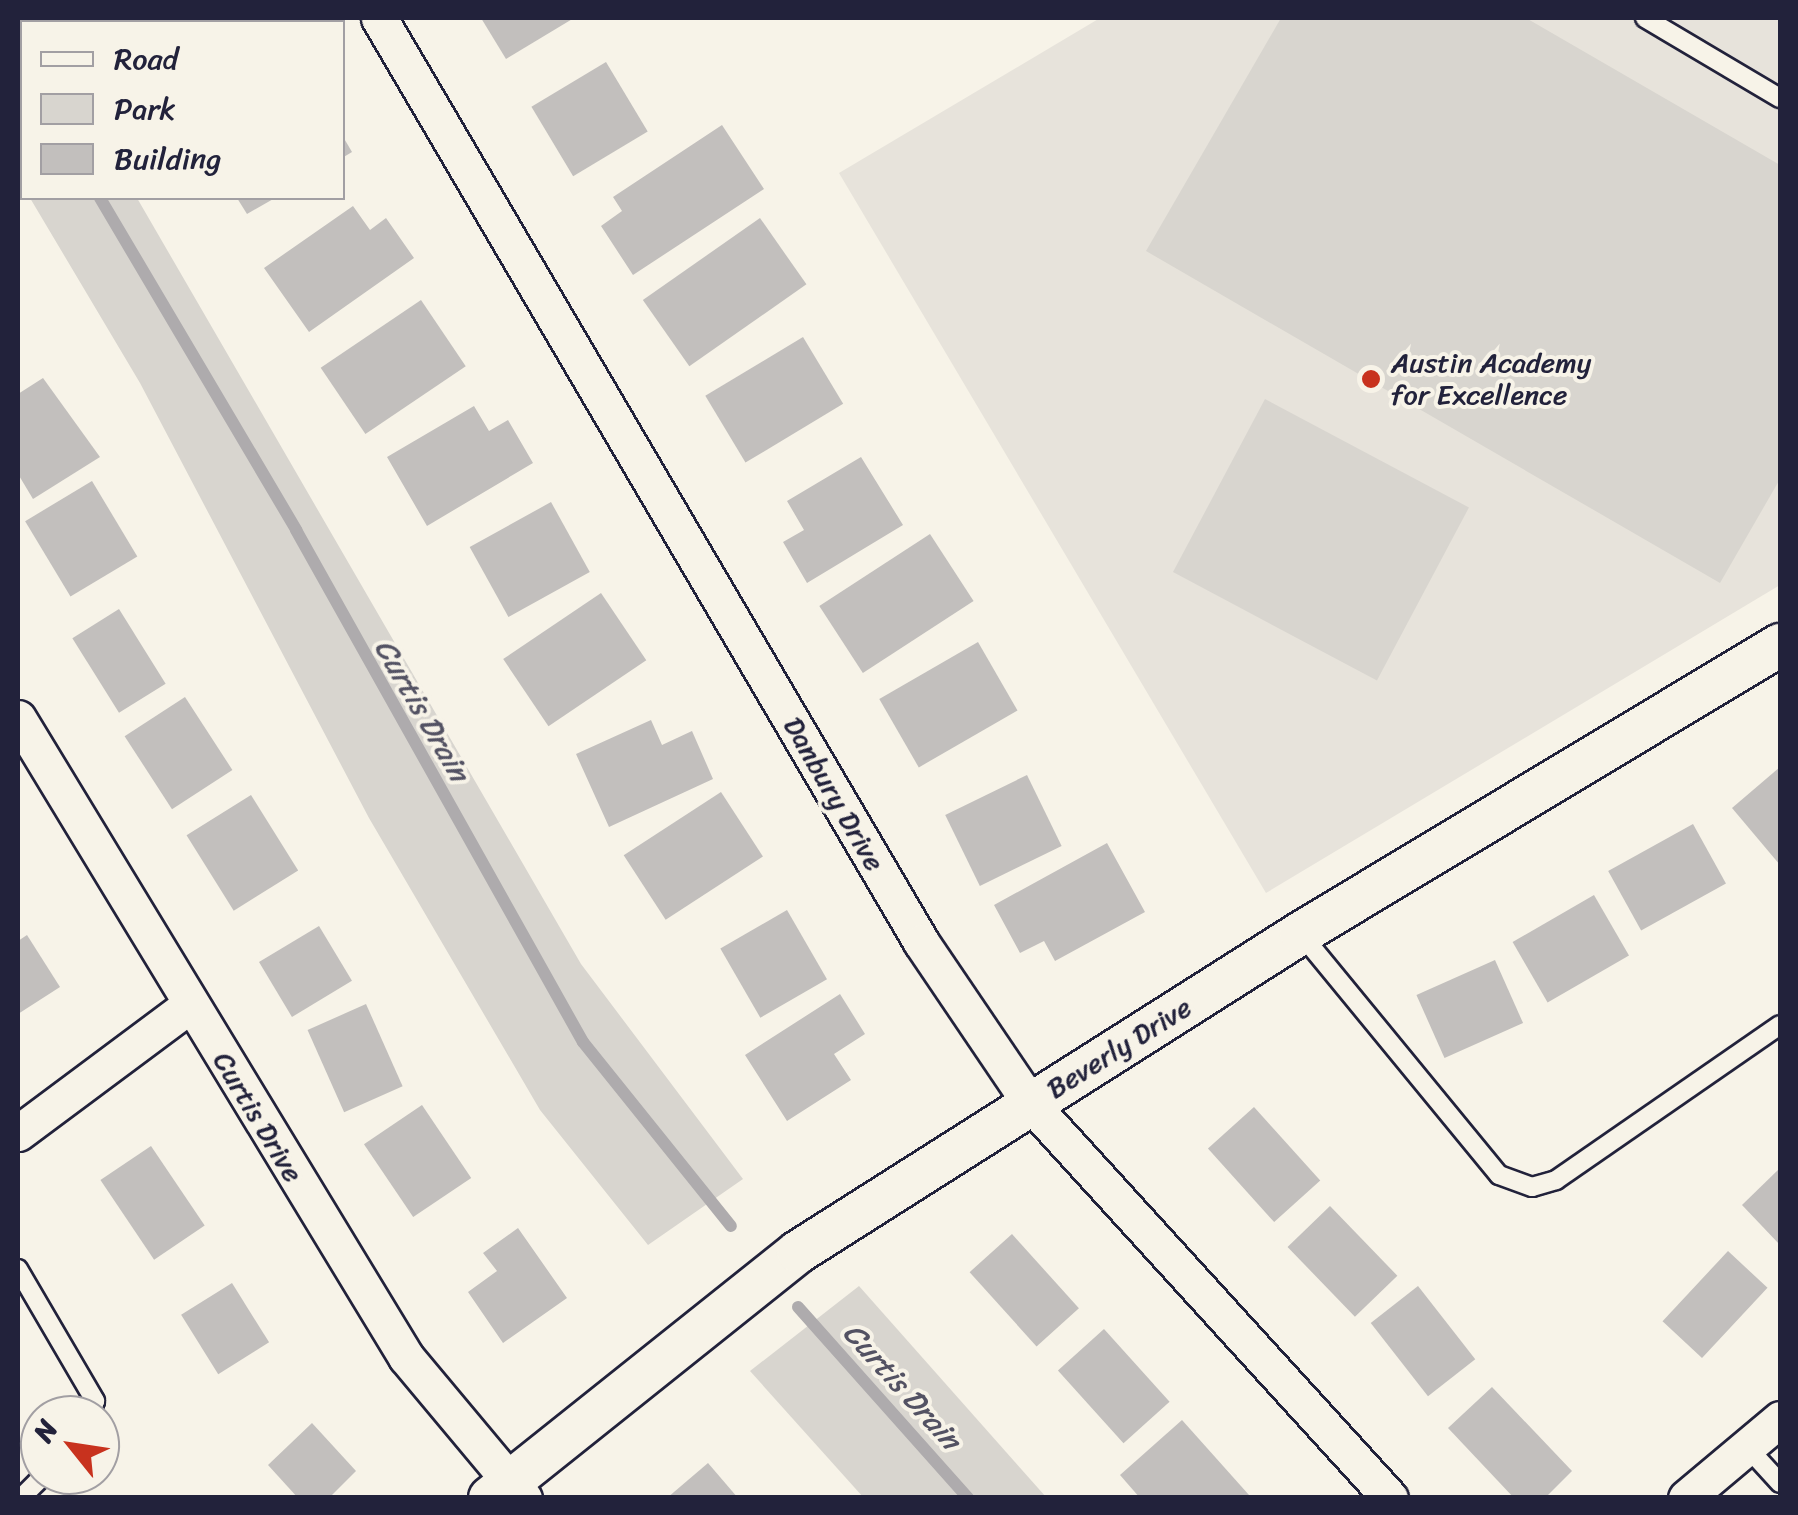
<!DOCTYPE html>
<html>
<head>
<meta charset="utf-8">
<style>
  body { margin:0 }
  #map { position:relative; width:1798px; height:1515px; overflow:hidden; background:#f7f3e8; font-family:Sriracha,sans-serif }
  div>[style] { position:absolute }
  .built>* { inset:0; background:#e7e3db }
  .green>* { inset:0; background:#d8d5cf; transform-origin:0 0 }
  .stream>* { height:12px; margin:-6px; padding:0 6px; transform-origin:6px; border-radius:6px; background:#aeabad }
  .building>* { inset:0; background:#c2bfbd; transform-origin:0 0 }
  .roads { filter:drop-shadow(2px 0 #22223b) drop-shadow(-2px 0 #22223b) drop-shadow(0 2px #22223b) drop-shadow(0 -2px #22223b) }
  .service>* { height:18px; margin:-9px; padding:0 9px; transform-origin:9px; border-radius:9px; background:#f7f3e8 }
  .minor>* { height:35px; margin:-17.5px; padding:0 17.5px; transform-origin:17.5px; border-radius:17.5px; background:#f7f3e8 }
  .tertiary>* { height:42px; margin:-21px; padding:0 21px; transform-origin:21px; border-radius:21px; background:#f7f3e8 }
  .dots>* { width:28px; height:28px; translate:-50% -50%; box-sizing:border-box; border:5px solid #f7f3e8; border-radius:50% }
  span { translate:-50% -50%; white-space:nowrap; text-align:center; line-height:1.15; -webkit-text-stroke:8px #f7f3e8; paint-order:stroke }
  .poi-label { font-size:28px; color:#22223b }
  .left { translate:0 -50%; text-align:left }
  .street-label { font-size:28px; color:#22223b }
  .water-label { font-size:30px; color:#535263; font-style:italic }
  .frame { position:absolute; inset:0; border:20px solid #22223b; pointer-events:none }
  .legend { position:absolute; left:20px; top:20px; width:325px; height:180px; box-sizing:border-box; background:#f7f3e8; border:2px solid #a29fa3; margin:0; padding:12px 18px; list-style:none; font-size:30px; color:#22223b }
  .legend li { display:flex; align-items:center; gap:20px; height:50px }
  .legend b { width:50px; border:2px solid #a29fa3 }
  .north { position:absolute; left:20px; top:1395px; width:100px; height:100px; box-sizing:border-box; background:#f7f3e8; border:2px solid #a29fa3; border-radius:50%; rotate:300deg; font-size:28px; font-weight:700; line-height:40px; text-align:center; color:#22223b }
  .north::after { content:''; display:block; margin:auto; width:35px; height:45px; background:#c8321e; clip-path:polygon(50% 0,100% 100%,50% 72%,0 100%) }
</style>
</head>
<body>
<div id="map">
  <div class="built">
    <div style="clip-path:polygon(1100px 18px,1780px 18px,1780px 585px,1266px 893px,839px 173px)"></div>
  </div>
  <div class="green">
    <div style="clip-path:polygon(18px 18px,33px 18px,36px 22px,22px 22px,22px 184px,18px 176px)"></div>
    <div style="clip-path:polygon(1281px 18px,1526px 18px,1780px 165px,1780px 479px,1720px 583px,1146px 251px)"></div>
    <div style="clip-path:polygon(30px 198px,137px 198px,581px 964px,743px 1179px,648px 1245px,540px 1110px,369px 818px,140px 383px)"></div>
    <div style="left:1265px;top:399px;width:231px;height:196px;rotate:28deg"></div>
    <div style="clip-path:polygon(859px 1286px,1046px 1497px,863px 1497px,750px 1371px)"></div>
  </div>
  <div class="stream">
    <div style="left:18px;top:61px;width:9px;rotate:63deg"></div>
    <div style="left:100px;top:198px;width:386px;rotate:59.4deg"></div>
    <div style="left:296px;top:530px;width:587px;rotate:60.73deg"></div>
    <div style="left:583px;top:1042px;width:236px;rotate:51.2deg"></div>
    <div style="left:798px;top:1307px;width:256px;rotate:48.3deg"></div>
  </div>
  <div class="building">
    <div style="clip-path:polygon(216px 18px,269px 18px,272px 22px,208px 22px)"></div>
    <div style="clip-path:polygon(481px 18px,574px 18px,506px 59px)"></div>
    <div style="left:606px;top:62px;width:81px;height:87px;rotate:59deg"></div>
    <div style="clip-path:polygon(722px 125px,764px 189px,633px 275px,601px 226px,622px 211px,613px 197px)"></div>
    <div style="clip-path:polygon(342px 135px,352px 152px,342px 158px)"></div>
    <div style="clip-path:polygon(237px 198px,275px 198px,247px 214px)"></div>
    <div style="clip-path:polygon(353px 206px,370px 230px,386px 218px,414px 258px,309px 332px,264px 268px)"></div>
    <div style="left:760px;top:218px;width:81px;height:143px;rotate:55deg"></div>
    <div style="left:421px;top:300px;width:80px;height:121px;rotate:56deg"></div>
    <div style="left:803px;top:337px;width:78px;height:114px;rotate:59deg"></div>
    <div style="clip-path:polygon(43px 378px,100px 457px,33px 499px,18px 474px,18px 394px)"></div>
    <div style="clip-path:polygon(474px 406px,489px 431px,508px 420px,533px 463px,427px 526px,387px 457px)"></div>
    <div style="clip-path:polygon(861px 457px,903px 525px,807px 583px,783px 542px,804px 530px,787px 501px)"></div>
    <div style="left:92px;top:481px;width:88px;height:78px;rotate:59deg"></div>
    <div style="left:551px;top:502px;width:80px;height:93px;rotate:61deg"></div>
    <div style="left:930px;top:534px;width:80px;height:132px;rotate:57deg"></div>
    <div style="left:601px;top:593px;width:81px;height:118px;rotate:56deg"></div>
    <div style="left:119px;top:609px;width:88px;height:55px;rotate:58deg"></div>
    <div style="left:978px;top:642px;width:79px;height:114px;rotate:60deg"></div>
    <div style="left:185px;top:697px;width:87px;height:72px;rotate:57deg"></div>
    <div style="clip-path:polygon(651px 720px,662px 745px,692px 731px,713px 779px,609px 827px,576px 754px)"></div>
    <div style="clip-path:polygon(1780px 767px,1780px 865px,1732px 808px)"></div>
    <div style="left:1027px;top:775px;width:79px;height:91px;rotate:64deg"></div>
    <div style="left:721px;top:792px;width:77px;height:116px;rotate:57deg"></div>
    <div style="left:251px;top:795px;width:89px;height:76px;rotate:58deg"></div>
    <div style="left:1693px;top:824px;width:68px;height:97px;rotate:61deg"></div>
    <div style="clip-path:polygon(1107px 843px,1145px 912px,1055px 961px,1044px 941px,1020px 953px,994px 905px)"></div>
    <div style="left:1594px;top:895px;width:70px;height:94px;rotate:60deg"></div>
    <div style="left:787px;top:910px;width:80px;height:77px;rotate:60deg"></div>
    <div style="left:319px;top:926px;width:64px;height:70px;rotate:59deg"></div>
    <div style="clip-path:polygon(27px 935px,60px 987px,18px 1014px,18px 941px)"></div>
    <div style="left:1495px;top:960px;width:69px;height:86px;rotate:66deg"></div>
    <div style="clip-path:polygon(840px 994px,865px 1034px,834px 1054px,851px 1080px,787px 1121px,745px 1055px)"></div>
    <div style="left:366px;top:1004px;width:90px;height:64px;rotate:66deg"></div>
    <div style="left:422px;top:1105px;width:88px;height:70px;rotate:56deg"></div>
    <div style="left:1254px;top:1107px;width:99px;height:62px;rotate:48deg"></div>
    <div style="left:151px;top:1146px;width:96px;height:61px;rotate:56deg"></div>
    <div style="clip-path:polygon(1780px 1168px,1780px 1245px,1742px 1205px)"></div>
    <div style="left:1330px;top:1206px;width:97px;height:59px;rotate:46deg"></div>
    <div style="clip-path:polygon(518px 1228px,567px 1298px,503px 1343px,468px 1292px,497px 1271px,483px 1253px)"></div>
    <div style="left:1012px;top:1234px;width:100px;height:57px;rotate:48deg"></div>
    <div style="left:1728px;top:1251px;width:54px;height:96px;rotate:43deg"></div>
    <div style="left:232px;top:1283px;width:70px;height:60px;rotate:58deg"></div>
    <div style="left:1418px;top:1286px;width:93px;height:60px;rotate:52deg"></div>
    <div style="left:1104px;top:1329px;width:98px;height:62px;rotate:48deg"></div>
    <div style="clip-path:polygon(1492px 1387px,1572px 1471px,1545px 1498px,1514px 1498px,1448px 1428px)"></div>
    <div style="clip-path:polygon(1182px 1420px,1249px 1495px,1247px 1498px,1140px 1498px,1120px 1475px)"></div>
    <div style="clip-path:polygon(312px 1423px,356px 1471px,329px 1498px,298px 1498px,268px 1465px)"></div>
    <div style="clip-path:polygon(708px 1463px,738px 1498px,667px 1498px)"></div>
  </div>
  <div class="roads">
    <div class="service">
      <div style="left:1645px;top:18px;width:157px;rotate:30.7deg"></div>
      <div style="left:1301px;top:934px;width:312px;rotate:50.6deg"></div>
      <div style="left:1499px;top:1175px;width:35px;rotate:20deg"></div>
      <div style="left:1532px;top:1187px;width:25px;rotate:-16deg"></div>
      <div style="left:1556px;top:1180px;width:272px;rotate:-34.7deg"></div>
      <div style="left:18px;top:1269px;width:153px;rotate:59.7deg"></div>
      <div style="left:95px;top:1401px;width:15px;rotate:110deg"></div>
      <div style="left:1747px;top:1447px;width:49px;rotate:47.5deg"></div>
      <div style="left:21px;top:1498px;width:33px;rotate:-45deg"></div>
    </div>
    <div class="minor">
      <div style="left:379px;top:18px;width:1071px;rotate:59.6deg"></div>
      <div style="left:921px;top:942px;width:194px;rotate:55.9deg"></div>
      <div style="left:1030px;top:1103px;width:534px;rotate:47.65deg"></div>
      <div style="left:18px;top:718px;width:748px;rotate:58.73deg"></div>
      <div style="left:406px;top:1357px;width:184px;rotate:50.1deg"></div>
      <div style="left:18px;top:1133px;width:214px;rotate:-36.7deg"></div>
      <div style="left:1686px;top:1498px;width:123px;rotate:-40deg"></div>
    </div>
    <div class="tertiary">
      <div style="left:490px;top:1498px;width:394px;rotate:-38.6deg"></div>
      <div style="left:798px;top:1252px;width:596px;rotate:-32.38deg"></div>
      <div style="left:1301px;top:933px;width:559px;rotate:-31.02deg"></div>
    </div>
  </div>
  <div class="dots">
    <div style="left:1371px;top:379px;background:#c8321e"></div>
  </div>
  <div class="poi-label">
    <span class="left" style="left:1391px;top:379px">Austin Academy<br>for Excellence</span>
  </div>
  <div class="street-label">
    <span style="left:834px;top:794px;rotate:60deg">Danbury Drive</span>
    <span style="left:1119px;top:1048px;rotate:-32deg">Beverly Drive</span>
    <span style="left:258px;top:1117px;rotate:59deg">Curtis Drive</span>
  </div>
  <div class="water-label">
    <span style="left:422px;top:710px;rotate:60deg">Curtis Drain</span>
    <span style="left:902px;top:1386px;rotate:48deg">Curtis Drain</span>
  </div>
  <div class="frame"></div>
  <ul class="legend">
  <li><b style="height:12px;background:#f7f3e8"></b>Road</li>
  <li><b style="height:28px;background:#d8d5cf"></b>Park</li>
  <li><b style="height:28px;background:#c2bfbd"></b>Building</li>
  </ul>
  <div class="north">N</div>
</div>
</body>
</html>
